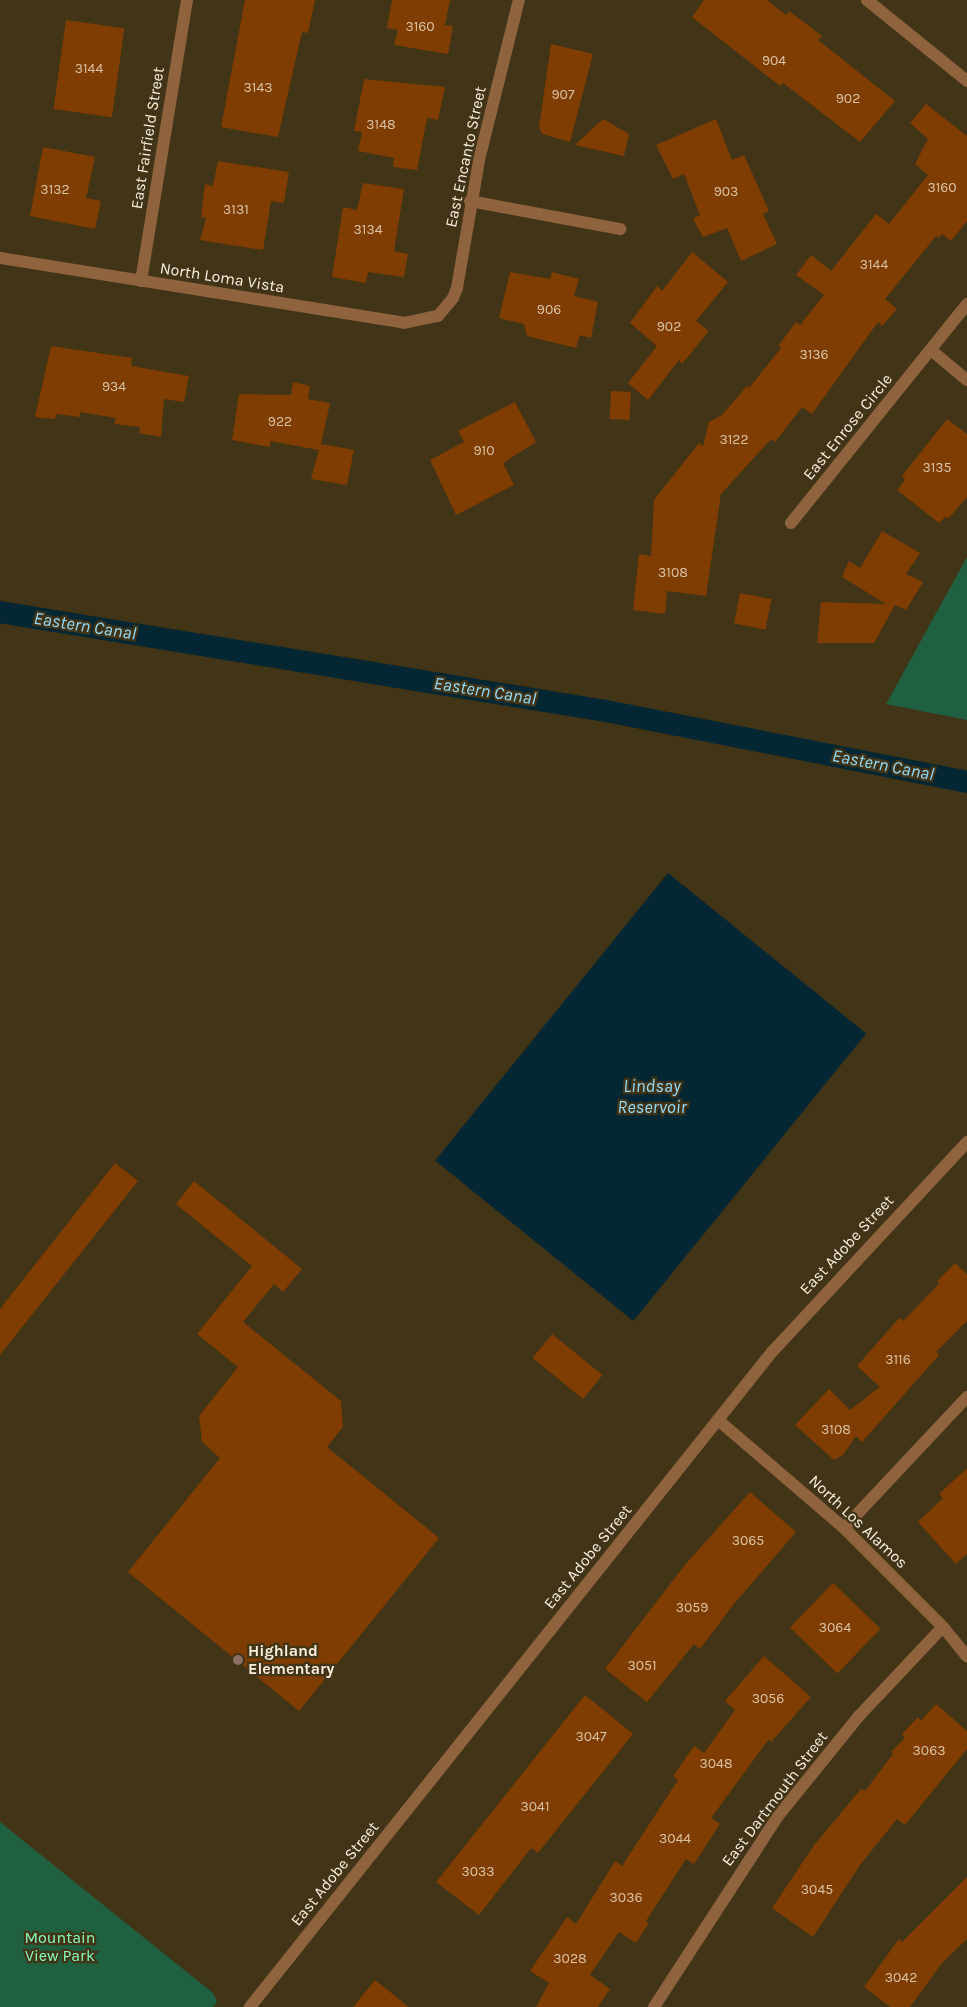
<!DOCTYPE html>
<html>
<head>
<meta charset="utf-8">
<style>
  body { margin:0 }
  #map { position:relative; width:967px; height:2007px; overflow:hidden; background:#423417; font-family:Karla,sans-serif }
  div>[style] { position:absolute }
  .green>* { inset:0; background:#1f6040 }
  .water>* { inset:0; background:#042733; transform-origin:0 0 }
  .canal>* { height:22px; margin:-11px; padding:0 11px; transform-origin:11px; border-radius:11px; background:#042733 }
  .building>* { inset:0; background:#7f3d01; transform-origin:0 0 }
  .minor>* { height:12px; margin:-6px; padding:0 6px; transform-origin:6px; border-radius:6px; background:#8e633e }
  .dots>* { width:14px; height:14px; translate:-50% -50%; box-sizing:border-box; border:2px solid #423417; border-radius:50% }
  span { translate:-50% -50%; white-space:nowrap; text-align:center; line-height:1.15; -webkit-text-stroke:4.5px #423417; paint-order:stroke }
  .number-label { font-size:14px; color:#dac2a7 }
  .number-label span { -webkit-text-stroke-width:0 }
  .street-label { font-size:16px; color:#f8efde }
  .poi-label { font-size:16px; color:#f8efde; font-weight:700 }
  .left { translate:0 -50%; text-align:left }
  .park-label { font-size:16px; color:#85fcbd }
  .water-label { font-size:18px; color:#91dcfa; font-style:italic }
</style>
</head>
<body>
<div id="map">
  <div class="green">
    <div style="clip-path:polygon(967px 558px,967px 720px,886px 704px,966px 559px)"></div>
    <div style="clip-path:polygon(0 1822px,213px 1993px,217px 2002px,213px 2007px,0 2007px)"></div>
  </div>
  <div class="water">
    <div style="left:668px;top:873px;width:255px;height:370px;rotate:39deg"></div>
  </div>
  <div class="canal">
    <div style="left:0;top:612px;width:614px;rotate:9.28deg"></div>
    <div style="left:606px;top:711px;width:368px;rotate:11.1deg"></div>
  </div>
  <div class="building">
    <div style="clip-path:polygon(245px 0,315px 0,308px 33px,302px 32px,278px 137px,221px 127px)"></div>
    <div style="clip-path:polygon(392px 0,450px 0,445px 25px,453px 26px,448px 54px,394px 45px,398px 30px,387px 28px)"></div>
    <div style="clip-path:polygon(704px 0,767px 0,786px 15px,789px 11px,822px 36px,818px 40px,895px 101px,860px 142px,783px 83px,780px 86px,692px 17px)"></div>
    <div style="left:66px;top:20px;width:59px;height:90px;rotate:8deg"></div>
    <div style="clip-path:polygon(551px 44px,593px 54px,570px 142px,542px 134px,539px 127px)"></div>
    <div style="clip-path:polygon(364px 79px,445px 87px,438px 120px,427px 118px,417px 170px,393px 167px,394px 158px,358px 151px,362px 132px,354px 131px)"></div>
    <div style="clip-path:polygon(926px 104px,967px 136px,967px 221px,951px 241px,942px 234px,939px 238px,936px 236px,885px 299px,897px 309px,882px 326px,878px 322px,812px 414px,802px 407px,775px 442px,771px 439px,721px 494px,706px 596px,667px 591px,665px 614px,633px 610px,639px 554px,651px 556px,654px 500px,699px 443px,703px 446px,709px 422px,722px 415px,747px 386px,749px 388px,781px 348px,779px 345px,796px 322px,800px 325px,824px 295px,796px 275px,811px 255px,831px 271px,876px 214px,889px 224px,928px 175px,915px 164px,928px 139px,910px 123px)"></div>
    <div style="clip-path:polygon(603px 119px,629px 134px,624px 156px,575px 145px)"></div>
    <div style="clip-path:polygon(716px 119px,732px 160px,744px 155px,769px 211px,763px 214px,777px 244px,741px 261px,727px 228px,703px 237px,693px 219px,700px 215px,684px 174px,673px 179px,656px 145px)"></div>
    <div style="clip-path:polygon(43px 147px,95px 157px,86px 198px,101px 201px,95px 229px,30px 216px)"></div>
    <div style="clip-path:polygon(218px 161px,289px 172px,284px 203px,271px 201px,263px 250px,200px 240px,206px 218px,201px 217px,205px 184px,213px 186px)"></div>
    <div style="clip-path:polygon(363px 183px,404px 189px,394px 251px,408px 254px,404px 277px,368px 272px,366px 283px,332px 277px,343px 207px,357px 210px)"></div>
    <div style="clip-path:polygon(692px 252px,728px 282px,696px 321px,709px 331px,682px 364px,679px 360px,648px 400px,628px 383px,657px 346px,630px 323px,657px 286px,662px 291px)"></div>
    <div style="clip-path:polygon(510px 272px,550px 279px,552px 272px,579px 279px,574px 296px,598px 302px,591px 338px,580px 335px,576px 348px,527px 336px,524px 324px,499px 318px)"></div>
    <div style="clip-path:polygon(51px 346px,132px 358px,131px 366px,189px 376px,184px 402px,164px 399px,161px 437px,139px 433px,140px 427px,114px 424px,116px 418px,80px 412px,80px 417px,56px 414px,55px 419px,35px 417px)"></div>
    <div style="clip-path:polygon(293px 382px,310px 386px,308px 399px,330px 403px,321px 444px,354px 450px,347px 485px,311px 479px,319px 450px,270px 441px,270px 447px,232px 440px,239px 394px,291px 395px)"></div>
    <div style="left:611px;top:391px;width:20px;height:28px;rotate:3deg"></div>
    <div style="clip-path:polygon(515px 402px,536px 442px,503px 463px,514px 485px,456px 515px,430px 460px,464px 442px,458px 431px)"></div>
    <div style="clip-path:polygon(947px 419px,967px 434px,967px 497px,949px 518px,945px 517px,939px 523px,897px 490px,905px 480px,902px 476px)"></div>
    <div style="clip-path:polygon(882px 531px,920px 553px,906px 574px,923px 582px,906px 610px,895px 605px,874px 643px,817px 643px,821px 602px,886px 604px,842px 577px,849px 561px,860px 568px)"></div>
    <div style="left:740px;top:593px;width:32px;height:31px;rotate:11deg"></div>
    <div style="clip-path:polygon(115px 1163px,138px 1181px,0 1355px,0 1309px)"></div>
    <div style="clip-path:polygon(194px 1181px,302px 1269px,283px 1292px,274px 1284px,243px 1322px,341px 1401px,343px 1427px,327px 1447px,439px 1538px,299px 1711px,128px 1572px,220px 1458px,202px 1442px,199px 1416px,238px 1367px,197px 1334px,252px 1266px,176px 1204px)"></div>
    <div style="clip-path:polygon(955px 1263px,967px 1274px,967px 1321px,936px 1352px,939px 1355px,862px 1442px,856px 1436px,843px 1455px,834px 1460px,795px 1425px,829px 1389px,850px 1410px,880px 1387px,857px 1366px,899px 1318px,903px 1321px,939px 1284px,937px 1281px)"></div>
    <div style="left:552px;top:1334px;width:65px;height:31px;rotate:39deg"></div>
    <div style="clip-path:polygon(967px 1468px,967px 1554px,956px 1564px,918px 1522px,943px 1498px,939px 1494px)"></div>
    <div style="clip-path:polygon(750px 1492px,796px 1532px,733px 1605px,700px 1649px,694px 1644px,647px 1702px,605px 1669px,684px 1566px)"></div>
    <div style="left:833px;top:1583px;width:66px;height:62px;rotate:44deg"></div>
    <div style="clip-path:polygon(764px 1656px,811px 1697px,771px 1742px,769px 1739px,711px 1818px,720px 1824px,694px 1864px,686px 1859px,646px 1921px,649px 1923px,636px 1943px,619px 1932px,590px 1975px,610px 1989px,598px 2007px,536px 2007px,549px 1983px,530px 1971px,567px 1917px,576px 1924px,615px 1861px,622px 1866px,678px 1780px,673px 1776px,694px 1746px,704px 1753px,735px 1710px,725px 1701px)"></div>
    <div style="clip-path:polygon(585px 1695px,633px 1734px,538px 1853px,531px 1848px,479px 1915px,436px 1882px)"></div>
    <div style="clip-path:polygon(936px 1704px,967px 1731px,967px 1749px,905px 1825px,897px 1819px,860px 1865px,813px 1937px,772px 1908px,815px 1844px,861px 1789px,865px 1791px,893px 1754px,891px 1752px,905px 1738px,902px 1734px,918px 1717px,921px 1721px)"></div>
    <div style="clip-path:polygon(967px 1877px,967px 1939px,942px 1963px,910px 2007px,890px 2007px,864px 1987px,899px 1939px,902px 1942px)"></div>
    <div style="clip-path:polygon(375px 1980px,409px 2007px,353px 2007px)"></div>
  </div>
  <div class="minor">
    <div style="left:867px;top:0;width:129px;rotate:39deg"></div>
    <div style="left:470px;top:201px;width:153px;rotate:10.6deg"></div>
    <div style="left:0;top:258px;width:409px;rotate:9.1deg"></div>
    <div style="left:404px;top:323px;width:35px;rotate:-12deg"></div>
    <div style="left:438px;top:316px;width:23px;rotate:-50deg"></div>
    <div style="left:453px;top:298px;width:11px;rotate:-68deg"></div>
    <div style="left:457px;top:288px;width:130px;rotate:-80.2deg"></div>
    <div style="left:479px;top:160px;width:165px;rotate:-76deg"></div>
    <div style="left:141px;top:281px;width:285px;rotate:-80.7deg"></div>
    <div style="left:931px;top:350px;width:47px;rotate:39.8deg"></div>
    <div style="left:791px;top:523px;width:281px;rotate:-51.2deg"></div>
    <div style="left:718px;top:1420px;width:166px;rotate:40.6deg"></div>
    <div style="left:844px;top:1528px;width:140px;rotate:45deg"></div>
    <div style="left:943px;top:1627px;width:38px;rotate:51deg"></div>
    <div style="left:844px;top:1528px;width:180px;rotate:-46.8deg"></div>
    <div style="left:250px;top:2007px;width:838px;rotate:-51.45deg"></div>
    <div style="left:772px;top:1352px;width:287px;rotate:-47.1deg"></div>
    <div style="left:654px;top:2007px;width:228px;rotate:-57deg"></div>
    <div style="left:778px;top:1816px;width:129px;rotate:-51deg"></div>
    <div style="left:859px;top:1716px;width:122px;rotate:-46.7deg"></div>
  </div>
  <div class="dots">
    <div style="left:238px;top:1660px;background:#8d6e63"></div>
  </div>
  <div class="number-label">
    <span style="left:420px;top:27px">3160</span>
    <span style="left:774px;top:61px">904</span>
    <span style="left:89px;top:69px">3144</span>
    <span style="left:258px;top:88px">3143</span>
    <span style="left:563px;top:95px">907</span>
    <span style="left:848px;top:99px">902</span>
    <span style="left:381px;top:125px">3148</span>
    <span style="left:942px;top:188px">3160</span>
    <span style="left:55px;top:190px">3132</span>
    <span style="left:726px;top:192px">903</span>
    <span style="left:236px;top:210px">3131</span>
    <span style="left:368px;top:230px">3134</span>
    <span style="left:874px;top:265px">3144</span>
    <span style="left:549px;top:310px">906</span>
    <span style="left:669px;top:327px">902</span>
    <span style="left:814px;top:355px">3136</span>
    <span style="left:114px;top:387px">934</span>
    <span style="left:280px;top:422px">922</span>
    <span style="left:734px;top:440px">3122</span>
    <span style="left:484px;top:451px">910</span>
    <span style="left:937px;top:468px">3135</span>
    <span style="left:673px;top:573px">3108</span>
    <span style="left:898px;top:1360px">3116</span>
    <span style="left:836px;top:1430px">3108</span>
    <span style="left:748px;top:1541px">3065</span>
    <span style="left:692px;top:1608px">3059</span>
    <span style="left:835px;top:1628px">3064</span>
    <span style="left:642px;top:1666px">3051</span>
    <span style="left:768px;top:1699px">3056</span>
    <span style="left:591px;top:1737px">3047</span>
    <span style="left:929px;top:1751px">3063</span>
    <span style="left:716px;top:1764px">3048</span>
    <span style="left:535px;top:1807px">3041</span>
    <span style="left:675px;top:1839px">3044</span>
    <span style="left:478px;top:1872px">3033</span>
    <span style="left:817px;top:1890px">3045</span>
    <span style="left:626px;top:1898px">3036</span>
    <span style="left:570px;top:1959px">3028</span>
    <span style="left:901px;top:1978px">3042</span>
  </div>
  <div class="street-label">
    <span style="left:148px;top:138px;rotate:-81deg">East Fairfield Street</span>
    <span style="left:466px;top:157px;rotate:-78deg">East Encanto Street</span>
    <span style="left:222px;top:278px;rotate:9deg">North Loma Vista</span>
    <span style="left:848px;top:427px;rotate:-51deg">East Enrose Circle</span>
    <span style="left:847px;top:1245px;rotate:-47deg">East Adobe Street</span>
    <span style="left:858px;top:1522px;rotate:43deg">North Los Alamos</span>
    <span style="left:588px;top:1557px;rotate:-51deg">East Adobe Street</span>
    <span style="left:775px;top:1799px;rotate:-53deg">East Dartmouth Street</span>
    <span style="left:335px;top:1874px;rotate:-51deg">East Adobe Street</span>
  </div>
  <div class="poi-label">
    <span class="left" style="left:248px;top:1660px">Highland<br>Elementary</span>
  </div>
  <div class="park-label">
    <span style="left:60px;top:1947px">Mountain<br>View Park</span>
  </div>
  <div class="water-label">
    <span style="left:85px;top:626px;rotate:9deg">Eastern Canal</span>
    <span style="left:485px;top:691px;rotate:9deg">Eastern Canal</span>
    <span style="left:883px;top:765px;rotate:11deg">Eastern Canal</span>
    <span style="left:652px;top:1097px">Lindsay<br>Reservoir</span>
  </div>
</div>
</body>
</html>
